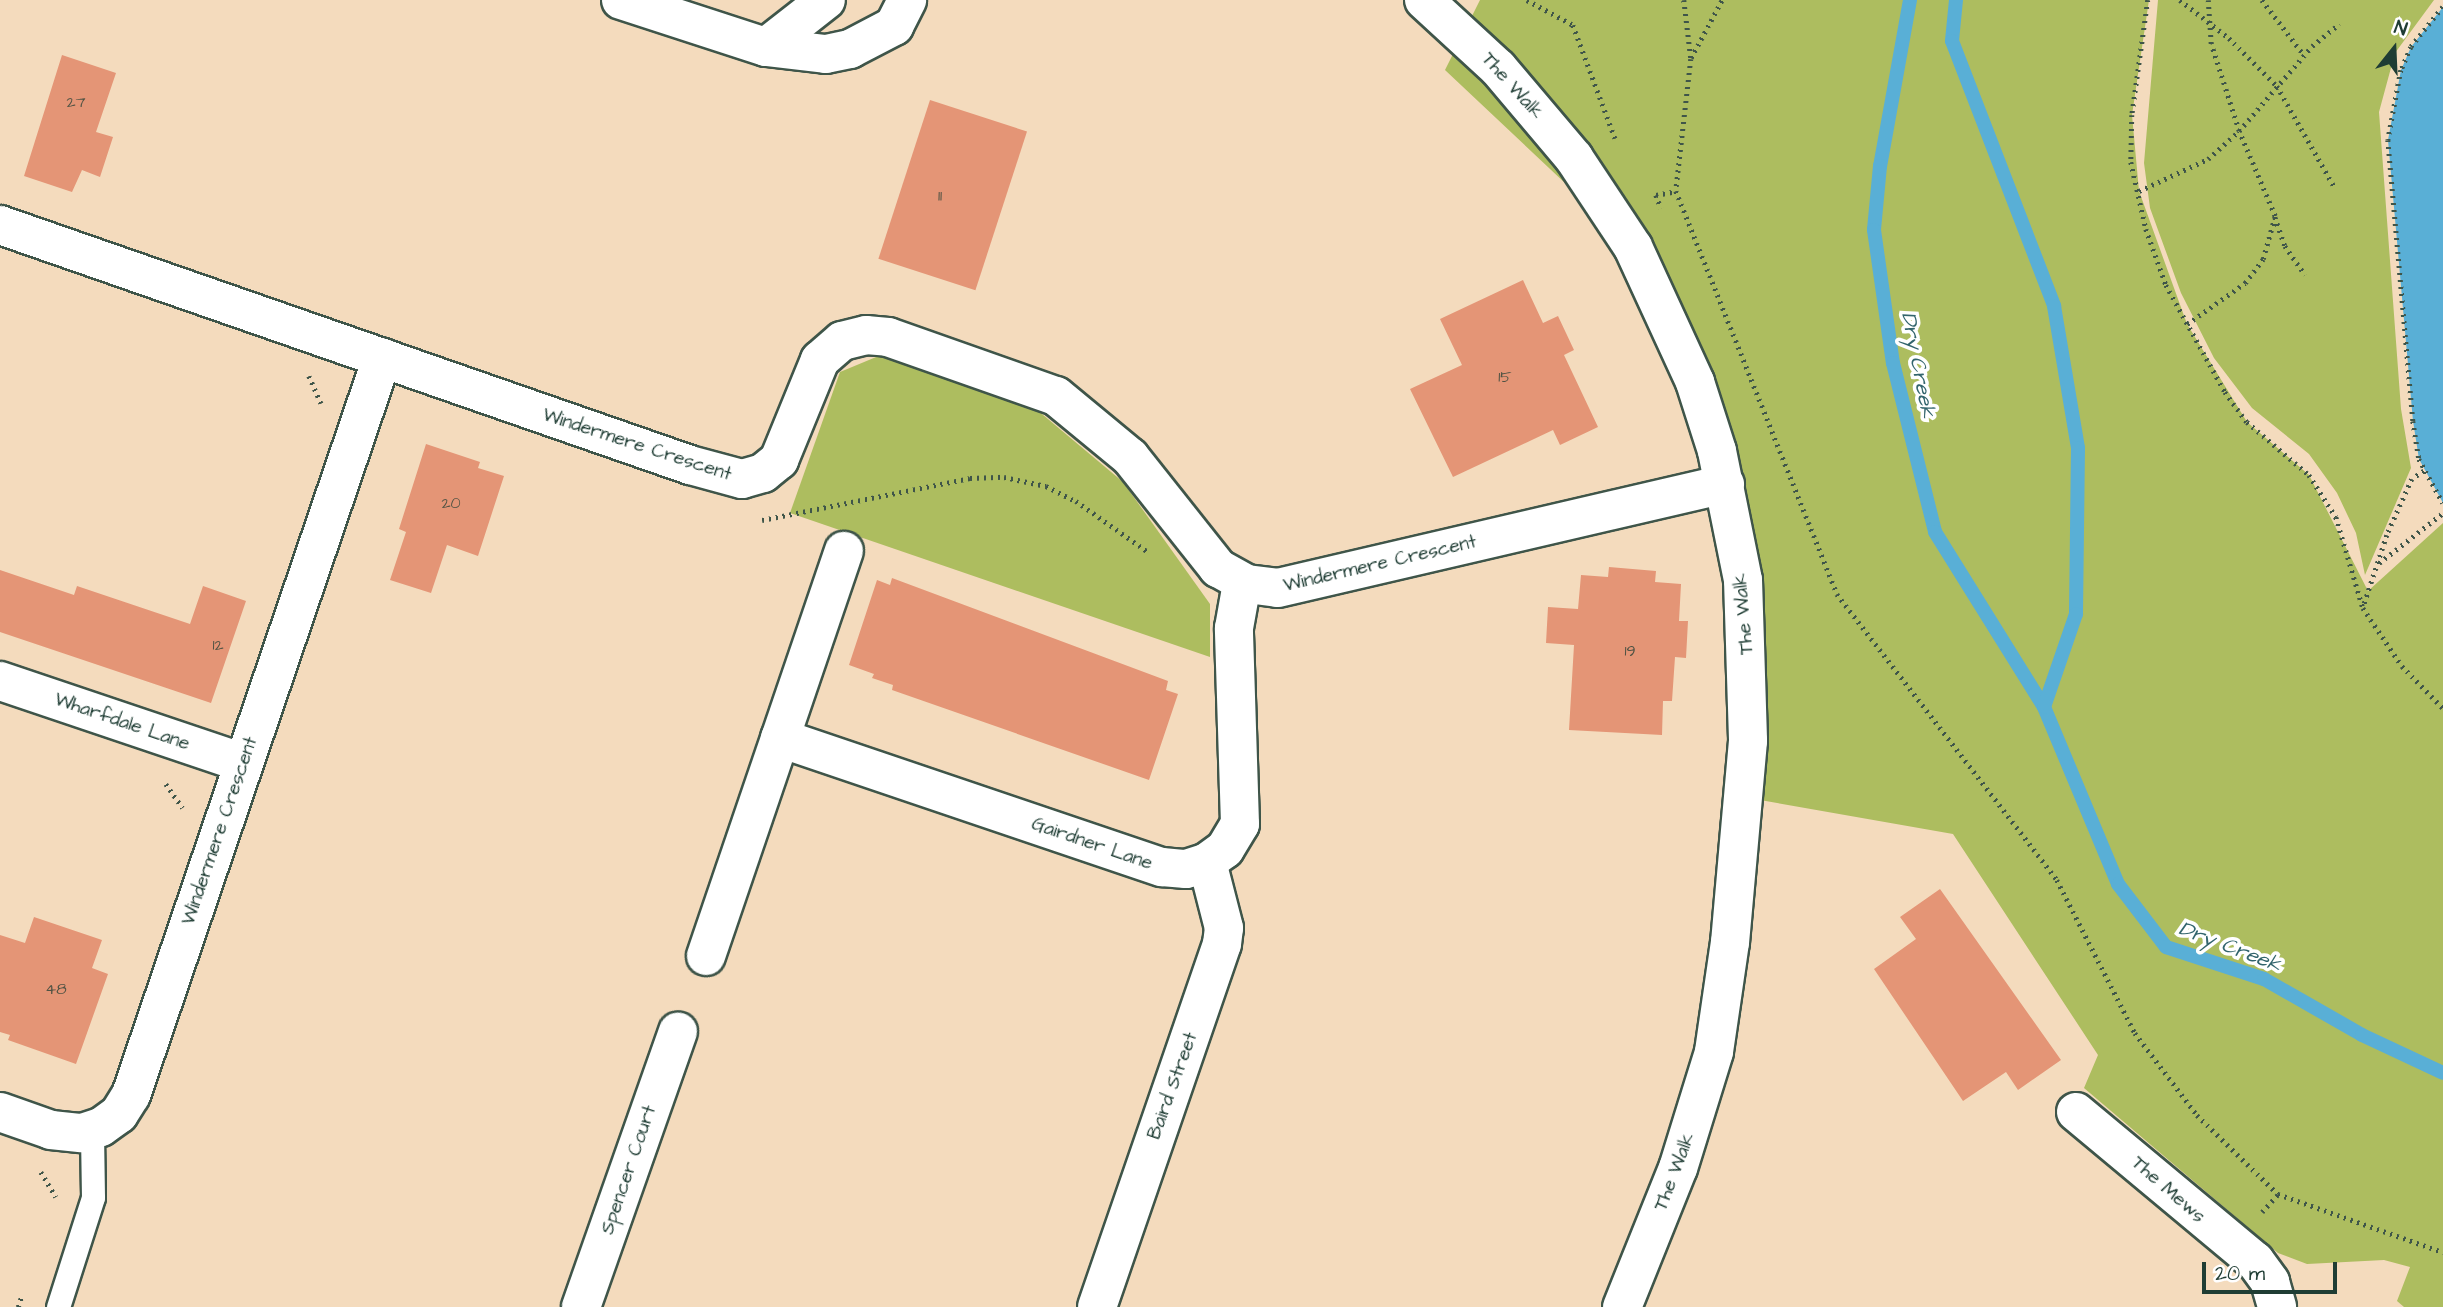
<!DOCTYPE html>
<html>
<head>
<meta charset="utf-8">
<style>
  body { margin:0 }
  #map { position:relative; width:2443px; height:1307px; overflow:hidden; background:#f4dbbd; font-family:"Architects Daughter",sans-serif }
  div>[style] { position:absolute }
  .green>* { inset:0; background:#adbd5f }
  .water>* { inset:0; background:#59afd6 }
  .stream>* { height:14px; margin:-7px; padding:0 7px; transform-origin:7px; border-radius:7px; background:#59afd6 }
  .building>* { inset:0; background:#e49576; transform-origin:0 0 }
  .path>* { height:4.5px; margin-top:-2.25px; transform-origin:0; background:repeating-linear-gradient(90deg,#3f5549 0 2px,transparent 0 7px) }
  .roads { filter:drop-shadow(2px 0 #3f5549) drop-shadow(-2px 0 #3f5549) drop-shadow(0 2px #3f5549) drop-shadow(0 -2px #3f5549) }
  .lane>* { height:23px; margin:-11.5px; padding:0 11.5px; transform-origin:11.5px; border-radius:11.5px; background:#fff }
  .street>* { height:38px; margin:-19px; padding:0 19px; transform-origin:19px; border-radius:19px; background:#fff }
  span { translate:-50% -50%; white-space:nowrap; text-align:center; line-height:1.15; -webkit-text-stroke:7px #fff; paint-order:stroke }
  .number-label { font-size:16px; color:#505344 }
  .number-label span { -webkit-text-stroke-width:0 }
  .street-label { font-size:19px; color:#1f3d34 }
  .water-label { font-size:21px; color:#33656d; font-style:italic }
  .north { position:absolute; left:2359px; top:14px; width:70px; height:70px; -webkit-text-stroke:5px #fff; paint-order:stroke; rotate:18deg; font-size:19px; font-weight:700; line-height:28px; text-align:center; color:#1f3d34 }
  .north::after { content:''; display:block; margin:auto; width:24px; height:32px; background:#1f3d34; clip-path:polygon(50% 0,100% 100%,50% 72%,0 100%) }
  .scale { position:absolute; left:2202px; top:1262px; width:135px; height:32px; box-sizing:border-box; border:4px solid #1f3d34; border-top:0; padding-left:9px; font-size:21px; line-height:24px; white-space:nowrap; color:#1f3d34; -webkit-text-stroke:5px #fff; paint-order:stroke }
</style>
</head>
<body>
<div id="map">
  <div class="green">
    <div style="clip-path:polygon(1480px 0,2149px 0,2132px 115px,2139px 191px,2187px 324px,2247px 422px,2309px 475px,2368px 591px,2443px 523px,2443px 1307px,2404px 1307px,2397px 1301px,2410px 1267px,2384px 1260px,2307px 1264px,2278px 1253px,2084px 1088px,2098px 1055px,1953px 834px,1743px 797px,1743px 580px,1633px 247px,1445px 70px)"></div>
    <div style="clip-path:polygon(2158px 0,2434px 0,2395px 53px,2379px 112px,2401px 409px,2411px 468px,2365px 575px,2356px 533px,2337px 493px,2309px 454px,2252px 408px,2214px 358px,2181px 293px,2150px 208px,2144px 163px)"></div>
    <div style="clip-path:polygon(881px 355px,1036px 409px,1123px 482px,1210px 604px,1210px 657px,790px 513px,840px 372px)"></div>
  </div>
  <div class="water">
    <div style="clip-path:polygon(2443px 7px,2443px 503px,2419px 459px,2413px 421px,2388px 140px,2401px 70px,2411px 47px)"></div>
  </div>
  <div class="stream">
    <div style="left:1910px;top:0;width:169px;rotate:100.2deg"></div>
    <div style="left:1880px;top:166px;width:64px;rotate:95.4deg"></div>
    <div style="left:1874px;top:230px;width:134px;rotate:81.9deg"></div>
    <div style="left:1893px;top:363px;width:174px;rotate:76deg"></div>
    <div style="left:1935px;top:532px;width:206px;rotate:58.1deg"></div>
    <div style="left:2044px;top:707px;width:192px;rotate:67.3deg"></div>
    <div style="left:2118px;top:884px;width:79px;rotate:52.7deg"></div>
    <div style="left:2166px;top:947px;width:103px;rotate:18.1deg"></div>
    <div style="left:2264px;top:979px;width:113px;rotate:29.7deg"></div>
    <div style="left:2362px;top:1035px;width:89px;rotate:25.1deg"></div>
    <div style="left:1956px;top:0;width:41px;rotate:95.6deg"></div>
    <div style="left:1952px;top:41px;width:284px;rotate:68.9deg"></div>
    <div style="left:2054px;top:306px;width:144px;rotate:80.4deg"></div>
    <div style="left:2078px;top:448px;width:166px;rotate:90.7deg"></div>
    <div style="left:2076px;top:614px;width:98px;rotate:109deg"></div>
  </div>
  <div class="building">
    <div style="clip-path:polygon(62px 55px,116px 73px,96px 132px,113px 137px,100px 177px,82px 170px,72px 192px,24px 176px)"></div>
    <div style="left:930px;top:100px;width:102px;height:167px;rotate:18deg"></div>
    <div style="clip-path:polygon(1523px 280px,1543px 323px,1558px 316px,1574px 350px,1564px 355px,1598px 427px,1560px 445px,1553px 430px,1453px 477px,1410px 389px,1462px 365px,1440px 319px)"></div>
    <div style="clip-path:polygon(426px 444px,480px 462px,478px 468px,504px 476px,478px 556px,447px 545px,431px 593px,390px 580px,406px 532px,399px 529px)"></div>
    <div style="clip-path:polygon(1609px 567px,1656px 571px,1655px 582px,1681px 584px,1679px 621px,1688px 621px,1686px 658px,1675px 657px,1672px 701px,1663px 701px,1662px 735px,1569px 730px,1574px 645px,1546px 643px,1548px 607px,1578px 609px,1581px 575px,1608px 577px)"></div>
    <div style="clip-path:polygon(0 570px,74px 595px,77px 586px,190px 624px,203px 586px,246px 601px,211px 703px,0 632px)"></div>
    <div style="clip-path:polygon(892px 578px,1168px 681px,1166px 690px,1178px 694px,1149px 780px,892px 690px,893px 685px,872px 678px,874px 674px,849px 665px,877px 580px,890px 585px)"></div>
    <div style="clip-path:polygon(1940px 889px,2061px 1060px,2018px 1090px,2006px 1072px,1963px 1101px,1874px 969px,1916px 939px,1900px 917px)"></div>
    <div style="clip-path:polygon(34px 917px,102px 940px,92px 968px,108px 974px,76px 1064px,8px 1040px,10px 1035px,0 1032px,0 935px,25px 943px)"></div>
  </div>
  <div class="path">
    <div style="left:1527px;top:0;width:52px;rotate:28.5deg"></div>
    <div style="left:1573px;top:25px;width:121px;rotate:69.6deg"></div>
    <div style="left:1684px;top:0;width:59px;rotate:83.2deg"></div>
    <div style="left:1691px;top:59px;width:133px;rotate:96.5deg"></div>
    <div style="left:1676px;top:191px;width:434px;rotate:68.2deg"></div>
    <div style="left:1837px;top:594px;width:361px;rotate:52.4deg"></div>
    <div style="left:2057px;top:880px;width:172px;rotate:63deg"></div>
    <div style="left:2135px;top:1033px;width:103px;rotate:52.9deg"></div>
    <div style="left:2197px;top:1115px;width:113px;rotate:44.3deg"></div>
    <div style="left:2278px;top:1194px;width:175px;rotate:19.4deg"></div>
    <div style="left:2148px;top:0;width:116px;rotate:97.9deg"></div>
    <div style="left:2132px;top:115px;width:47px;rotate:91.2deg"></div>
    <div style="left:2131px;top:162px;width:69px;rotate:77.4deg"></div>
    <div style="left:2146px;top:229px;width:59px;rotate:70.3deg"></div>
    <div style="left:2166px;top:285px;width:122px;rotate:61.1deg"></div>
    <div style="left:2225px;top:392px;width:37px;rotate:54deg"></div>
    <div style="left:2247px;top:422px;width:82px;rotate:40.5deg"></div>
    <div style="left:2309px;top:475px;width:50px;rotate:57.3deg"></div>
    <div style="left:2336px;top:517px;width:95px;rotate:73.5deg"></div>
    <div style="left:2180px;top:0;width:62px;rotate:37.8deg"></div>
    <div style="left:2229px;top:38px;width:68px;rotate:45deg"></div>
    <div style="left:2277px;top:86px;width:117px;rotate:60.4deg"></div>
    <div style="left:2262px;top:0;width:69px;rotate:52.6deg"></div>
    <div style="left:2443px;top:7px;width:51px;rotate:128.7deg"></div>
    <div style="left:2411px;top:47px;width:25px;rotate:113deg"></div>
    <div style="left:2401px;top:70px;width:71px;rotate:100.5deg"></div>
    <div style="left:2388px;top:140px;width:282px;rotate:84.9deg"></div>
    <div style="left:2413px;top:421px;width:38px;rotate:81deg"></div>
    <div style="left:2419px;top:459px;width:50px;rotate:61.4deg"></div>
    <div style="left:1691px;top:58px;width:66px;rotate:-61.9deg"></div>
    <div style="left:2139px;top:191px;width:76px;rotate:-24.9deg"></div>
    <div style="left:2208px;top:159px;width:42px;rotate:-42.1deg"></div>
    <div style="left:2239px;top:131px;width:112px;rotate:-49.3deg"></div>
    <div style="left:2312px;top:46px;width:35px;rotate:-39deg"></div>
    <div style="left:1656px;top:195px;width:14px;rotate:69deg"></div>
    <div style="left:1656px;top:195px;width:20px;rotate:-11deg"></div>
    <div style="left:2275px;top:217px;width:31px;rotate:71deg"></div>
    <div style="left:2285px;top:246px;width:35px;rotate:55deg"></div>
    <div style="left:2187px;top:324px;width:71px;rotate:-35.3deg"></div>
    <div style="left:2245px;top:283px;width:30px;rotate:-53deg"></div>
    <div style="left:2263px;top:259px;width:45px;rotate:-74.4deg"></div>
    <div style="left:2275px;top:216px;width:92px;rotate:-113deg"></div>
    <div style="left:2239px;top:131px;width:91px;rotate:-107.8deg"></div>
    <div style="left:2211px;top:44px;width:44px;rotate:-93.9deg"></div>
    <div style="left:309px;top:376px;width:30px;rotate:66deg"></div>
    <div style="left:2424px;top:471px;width:14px;rotate:146deg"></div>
    <div style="left:2412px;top:479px;width:61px;rotate:114.1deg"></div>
    <div style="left:2387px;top:535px;width:77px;rotate:108.2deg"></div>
    <div style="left:2363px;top:608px;width:70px;rotate:56.1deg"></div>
    <div style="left:2402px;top:666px;width:59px;rotate:45.7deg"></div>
    <div style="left:762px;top:520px;width:212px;rotate:-11.4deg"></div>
    <div style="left:970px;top:478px;width:34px;rotate:-2deg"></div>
    <div style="left:1004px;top:477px;width:43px;rotate:12.1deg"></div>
    <div style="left:1046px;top:486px;width:34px;rotate:27deg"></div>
    <div style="left:1076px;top:501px;width:88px;rotate:35.3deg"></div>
    <div style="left:2379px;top:563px;width:81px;rotate:-38deg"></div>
    <div style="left:166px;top:784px;width:29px;rotate:55deg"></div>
    <div style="left:41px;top:1172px;width:29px;rotate:59deg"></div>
    <div style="left:2262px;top:1212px;width:24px;rotate:-48deg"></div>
    <div style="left:18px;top:1307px;width:13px;rotate:-72deg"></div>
  </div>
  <div class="roads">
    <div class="lane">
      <div style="left:58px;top:1307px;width:115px;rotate:-72.3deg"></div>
      <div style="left:93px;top:1197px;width:67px;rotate:-90.9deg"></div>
    </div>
    <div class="street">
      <div style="left:621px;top:0;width:152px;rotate:18deg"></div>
      <div style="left:766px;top:47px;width:60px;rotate:6.7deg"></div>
      <div style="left:826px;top:54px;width:25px;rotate:-12deg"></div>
      <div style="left:850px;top:49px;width:50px;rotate:-27.6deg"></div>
      <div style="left:894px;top:26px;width:29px;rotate:-63deg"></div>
      <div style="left:1424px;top:0;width:100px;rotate:42.6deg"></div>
      <div style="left:1498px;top:68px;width:118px;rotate:49.8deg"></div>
      <div style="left:1574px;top:158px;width:107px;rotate:56.5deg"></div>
      <div style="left:1633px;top:247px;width:149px;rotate:65.3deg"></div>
      <div style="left:1695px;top:382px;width:72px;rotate:72.3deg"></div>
      <div style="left:1717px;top:451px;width:132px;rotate:78.6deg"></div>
      <div style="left:1743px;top:580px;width:161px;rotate:88.2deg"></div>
      <div style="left:1748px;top:741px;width:202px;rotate:95.1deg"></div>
      <div style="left:1730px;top:942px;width:111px;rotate:98.3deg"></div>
      <div style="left:1714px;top:1052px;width:121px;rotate:107.2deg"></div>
      <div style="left:1678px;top:1168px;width:150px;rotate:111.9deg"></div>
      <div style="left:766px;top:47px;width:76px;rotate:-38.1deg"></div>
      <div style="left:0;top:225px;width:731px;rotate:19.18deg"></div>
      <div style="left:690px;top:465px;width:54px;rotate:15.1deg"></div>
      <div style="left:742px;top:479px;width:22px;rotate:-16deg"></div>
      <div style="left:763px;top:473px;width:21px;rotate:-39deg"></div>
      <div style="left:779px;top:460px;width:108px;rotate:-67.7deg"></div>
      <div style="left:820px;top:360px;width:29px;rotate:-41deg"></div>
      <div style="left:842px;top:341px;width:25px;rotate:-14deg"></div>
      <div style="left:866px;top:335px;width:22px;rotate:5deg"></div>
      <div style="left:888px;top:337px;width:178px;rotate:19.4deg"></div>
      <div style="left:1056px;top:396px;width:96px;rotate:39.5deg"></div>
      <div style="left:1130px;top:457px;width:142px;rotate:51.6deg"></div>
      <div style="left:1218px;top:568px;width:33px;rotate:29deg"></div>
      <div style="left:1247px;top:584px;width:31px;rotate:7deg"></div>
      <div style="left:1278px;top:588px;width:459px;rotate:-13.1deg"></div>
      <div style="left:0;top:681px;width:256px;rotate:18.6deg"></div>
      <div style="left:780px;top:738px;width:403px;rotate:18.7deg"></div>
      <div style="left:1162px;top:867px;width:24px;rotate:5deg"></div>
      <div style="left:1186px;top:869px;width:22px;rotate:-18deg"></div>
      <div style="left:1207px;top:862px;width:22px;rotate:-36deg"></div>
      <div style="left:1225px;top:849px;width:29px;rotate:-59deg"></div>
      <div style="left:1240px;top:824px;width:196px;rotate:-91.8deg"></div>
      <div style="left:1234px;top:628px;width:46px;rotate:-79.9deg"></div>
      <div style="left:706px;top:956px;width:428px;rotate:-71.2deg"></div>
      <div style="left:0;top:1112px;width:54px;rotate:19.4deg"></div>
      <div style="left:51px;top:1130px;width:31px;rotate:6deg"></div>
      <div style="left:82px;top:1133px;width:20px;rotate:-18deg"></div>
      <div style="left:101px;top:1127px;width:22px;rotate:-36deg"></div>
      <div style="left:119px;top:1114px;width:22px;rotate:-58deg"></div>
      <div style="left:131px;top:1095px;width:779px;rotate:-71.19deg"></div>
      <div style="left:2076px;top:1112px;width:233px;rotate:39.8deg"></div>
      <div style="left:2255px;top:1261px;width:26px;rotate:54deg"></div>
      <div style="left:2270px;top:1282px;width:26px;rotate:74deg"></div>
      <div style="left:581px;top:1307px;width:292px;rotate:-70.6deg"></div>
      <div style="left:1097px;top:1307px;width:384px;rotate:-71deg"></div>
      <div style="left:1222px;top:944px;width:16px;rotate:-83deg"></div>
      <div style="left:1224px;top:928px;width:68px;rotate:-104.4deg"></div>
    </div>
  </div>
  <div class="number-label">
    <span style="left:76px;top:102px">27</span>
    <span style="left:940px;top:196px">11</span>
    <span style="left:1505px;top:377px">15</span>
    <span style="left:451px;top:503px">20</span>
    <span style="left:218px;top:645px">12</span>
    <span style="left:1630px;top:651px">19</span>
    <span style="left:56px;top:989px">48</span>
  </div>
  <div class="street-label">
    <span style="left:1512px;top:86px;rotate:48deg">The Walk</span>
    <span style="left:637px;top:445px;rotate:18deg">Windermere Crescent</span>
    <span style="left:1380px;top:564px;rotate:-13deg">Windermere Crescent</span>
    <span style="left:1744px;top:614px;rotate:-95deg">The Walk</span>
    <span style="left:122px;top:722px;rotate:19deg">Wharfdale Lane</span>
    <span style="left:220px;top:831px;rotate:-71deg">Windermere Crescent</span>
    <span style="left:1092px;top:844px;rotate:19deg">Gairdner Lane</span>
    <span style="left:1173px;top:1086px;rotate:-70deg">Baird Street</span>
    <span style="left:629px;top:1170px;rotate:-71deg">Spencer Court</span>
    <span style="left:1675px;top:1172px;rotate:-69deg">The Walk</span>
    <span style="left:2168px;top:1190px;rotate:41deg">The Mews</span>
  </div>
  <div class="water-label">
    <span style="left:1918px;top:365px;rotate:79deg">Dry Creek</span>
    <span style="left:2230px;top:947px;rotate:21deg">Dry Creek</span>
  </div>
  <div class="north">N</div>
  <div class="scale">20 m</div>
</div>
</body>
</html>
